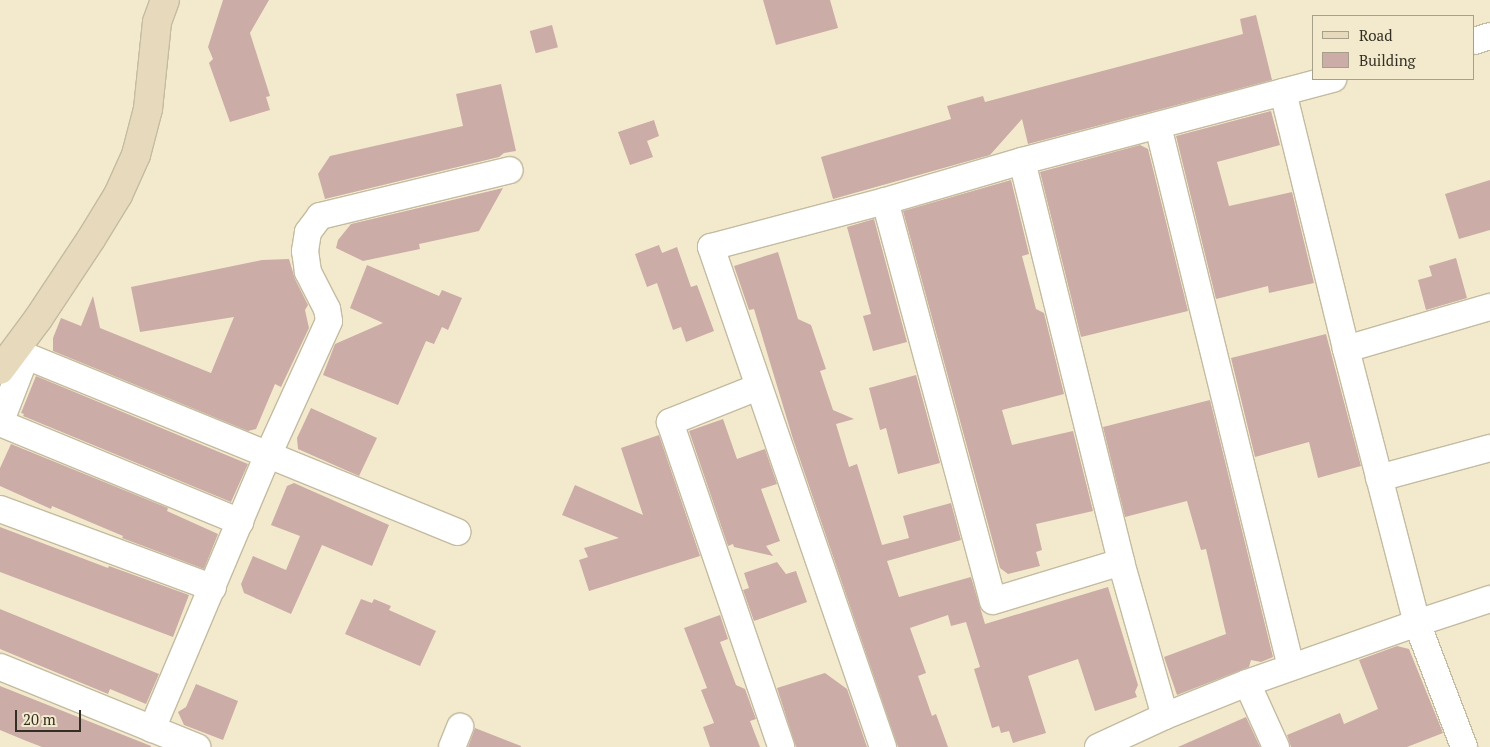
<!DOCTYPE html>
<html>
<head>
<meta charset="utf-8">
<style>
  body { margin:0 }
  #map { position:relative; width:1490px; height:747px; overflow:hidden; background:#f3eace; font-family:"PT Serif",serif }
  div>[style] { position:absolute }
  .building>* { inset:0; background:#cbaca6; transform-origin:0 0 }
  .roads { filter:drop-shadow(1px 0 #c4bba0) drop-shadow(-1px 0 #c4bba0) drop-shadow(0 1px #c4bba0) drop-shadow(0 -1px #c4bba0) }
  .minor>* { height:26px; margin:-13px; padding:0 13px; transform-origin:13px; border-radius:13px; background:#fff }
  .secondary>* { height:28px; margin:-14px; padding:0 14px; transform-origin:14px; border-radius:14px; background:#e7dabc }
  span { translate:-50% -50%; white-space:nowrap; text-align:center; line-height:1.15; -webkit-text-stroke:4.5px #f3eace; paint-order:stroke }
  .legend { position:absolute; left:1312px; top:15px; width:162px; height:65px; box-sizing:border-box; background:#f3eace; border:1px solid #a69f8a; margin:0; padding:6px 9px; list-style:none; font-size:15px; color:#332f24 }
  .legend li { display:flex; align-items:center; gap:10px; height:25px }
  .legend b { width:25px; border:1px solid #a69f8a }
  .scale { position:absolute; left:15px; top:710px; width:66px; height:22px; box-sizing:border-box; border:2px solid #332f24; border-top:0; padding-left:6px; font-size:15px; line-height:18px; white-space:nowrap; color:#332f24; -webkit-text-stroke:4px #f3eace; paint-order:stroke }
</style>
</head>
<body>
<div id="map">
  <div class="building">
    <div style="clip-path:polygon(223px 0,269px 0,250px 33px,270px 96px,266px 97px,270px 110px,230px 122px,209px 63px,213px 59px,208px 47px)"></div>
    <div style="clip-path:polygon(763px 0,830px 0,838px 28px,776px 45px)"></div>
    <div style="clip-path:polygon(1256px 15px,1272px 80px,1028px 144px,1022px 119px,990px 155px,833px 199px,821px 157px,951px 119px,947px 106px,983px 96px,985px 102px,1243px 34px,1240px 19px)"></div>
    <div style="left:552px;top:25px;width:23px;height:23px;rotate:75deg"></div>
    <div style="clip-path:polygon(501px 84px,516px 151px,504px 153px,499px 157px,325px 199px,318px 174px,330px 156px,463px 126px,456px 94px)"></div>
    <div style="clip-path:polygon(1271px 111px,1280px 145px,1217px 162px,1229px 206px,1292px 192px,1314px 283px,1269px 293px,1268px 286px,1216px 299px,1176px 136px)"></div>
    <div style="clip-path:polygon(654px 120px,659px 136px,647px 141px,653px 157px,630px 165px,618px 132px)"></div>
    <div style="clip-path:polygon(1140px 145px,1148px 149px,1188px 311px,1081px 337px,1040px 172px)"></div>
    <div style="clip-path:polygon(1011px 180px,1029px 254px,1022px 256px,1036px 309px,1044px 313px,1064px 394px,1002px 410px,1012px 445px,1073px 431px,1093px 511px,1036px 524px,1042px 550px,1036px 552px,1040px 566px,1008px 574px,1000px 568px,903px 211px)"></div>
    <div style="clip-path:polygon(1490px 180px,1490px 230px,1459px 239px,1445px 194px)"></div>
    <div style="clip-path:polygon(503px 188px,479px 231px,419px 244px,420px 249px,363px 261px,336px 248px,338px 240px,351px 224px)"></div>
    <div style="clip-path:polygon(874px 219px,907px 342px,873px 351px,863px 316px,871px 314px,847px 227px)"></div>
    <div style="clip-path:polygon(659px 245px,662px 253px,677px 247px,691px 287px,697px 285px,714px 331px,686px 342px,681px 327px,673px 330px,657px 283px,647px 287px,635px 254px)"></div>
    <div style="clip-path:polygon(778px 252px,798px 319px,811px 325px,826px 369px,820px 371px,833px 410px,854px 419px,836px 424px,849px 467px,857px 464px,882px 545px,909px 538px,903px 516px,951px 503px,961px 540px,887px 561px,899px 597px,971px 577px,985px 624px,1108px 587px,1138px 685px,1135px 692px,1137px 697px,1095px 711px,1078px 659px,1028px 676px,1046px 733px,1013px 743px,1009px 731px,1001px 733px,999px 726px,992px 728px,974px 669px,980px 667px,966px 622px,951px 626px,948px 615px,910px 628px,926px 673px,918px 676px,932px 716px,936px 714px,948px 747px,898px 747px,793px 439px,754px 309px,749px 310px,734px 266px)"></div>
    <div style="clip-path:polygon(1456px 258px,1467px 298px,1426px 310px,1418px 280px,1432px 276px,1429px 266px)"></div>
    <div style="clip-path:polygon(289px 259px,295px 279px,308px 305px,305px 310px,309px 328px,281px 387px,275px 384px,256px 429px,248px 431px,53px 351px,53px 338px,61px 318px,81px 326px,93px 296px,100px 328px,211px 373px,234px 317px,140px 332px,131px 287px,262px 260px)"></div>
    <div style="clip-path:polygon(367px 265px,439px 296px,442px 290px,462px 298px,448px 330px,442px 327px,434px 344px,426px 341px,398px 405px,323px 375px,335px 344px,383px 323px,350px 308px)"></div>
    <div style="clip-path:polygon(1326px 334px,1361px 466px,1318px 478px,1309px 442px,1255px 457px,1231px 358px)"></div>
    <div style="clip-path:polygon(916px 375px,940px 463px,898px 474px,886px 428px,880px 430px,869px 388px)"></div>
    <div style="clip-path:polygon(36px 376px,248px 464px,231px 502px,23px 416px,24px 414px,21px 413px)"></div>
    <div style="clip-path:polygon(1210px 400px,1273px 657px,1261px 662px,1251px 660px,1249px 667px,1177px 695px,1164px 657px,1226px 634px,1206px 549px,1201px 550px,1187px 501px,1125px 517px,1103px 427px)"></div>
    <div style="clip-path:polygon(311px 408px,377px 438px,359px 476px,298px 449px,297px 438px)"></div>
    <div style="clip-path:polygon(723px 419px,737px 459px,765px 449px,777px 484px,761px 489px,780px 541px,766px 546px,773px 556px,734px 547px,733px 544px,728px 546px,689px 431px)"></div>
    <div style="clip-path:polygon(659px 435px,700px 556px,589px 591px,579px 560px,588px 557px,584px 548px,619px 538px,562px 515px,575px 485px,643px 515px,621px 448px)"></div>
    <div style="clip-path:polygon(11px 444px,168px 508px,167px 511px,218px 534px,204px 569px,122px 538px,123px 536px,52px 506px,51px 509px,0 486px,0 468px)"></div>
    <div style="clip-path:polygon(294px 483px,389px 525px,372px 566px,322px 545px,291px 614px,244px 593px,241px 584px,253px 556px,286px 570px,300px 536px,271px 525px,287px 486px)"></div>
    <div style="clip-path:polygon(0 527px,108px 568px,109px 566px,189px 595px,173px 637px,0 572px)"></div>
    <div style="clip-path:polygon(777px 562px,786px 574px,796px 571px,807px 602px,754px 621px,743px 590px,749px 588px,744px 573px)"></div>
    <div style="clip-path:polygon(361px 599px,372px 603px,374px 599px,391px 606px,389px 610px,436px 631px,420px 666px,345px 634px)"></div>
    <div style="clip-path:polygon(0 609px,159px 674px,146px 704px,110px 689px,108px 694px,0 649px)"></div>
    <div style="clip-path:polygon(720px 615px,728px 639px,720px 642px,736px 685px,745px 689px,756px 719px,750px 721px,760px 747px,710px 747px,703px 727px,714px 723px,701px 690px,707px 688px,684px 628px)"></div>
    <div style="clip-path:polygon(1397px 646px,1409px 649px,1443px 733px,1407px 747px,1291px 747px,1287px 735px,1340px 713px,1344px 724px,1378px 709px,1359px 660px)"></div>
    <div style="clip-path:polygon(825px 673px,847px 689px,867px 747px,796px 747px,777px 688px)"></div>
    <div style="clip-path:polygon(196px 684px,238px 701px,223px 740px,184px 725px,178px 712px,186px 707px)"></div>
    <div style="clip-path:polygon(0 686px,151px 746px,151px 747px,42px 747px,24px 740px,0 730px)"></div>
    <div style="clip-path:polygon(1246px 717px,1260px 747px,1178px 747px)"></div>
    <div style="clip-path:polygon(475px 728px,521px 746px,521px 747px,468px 747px)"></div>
  </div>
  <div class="roads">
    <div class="minor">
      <div style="left:1474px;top:41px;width:17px;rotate:-17deg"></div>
      <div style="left:1283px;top:92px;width:265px;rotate:76.2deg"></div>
      <div style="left:1346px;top:349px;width:283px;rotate:75.5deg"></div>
      <div style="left:1417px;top:623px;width:133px;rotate:69.2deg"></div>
      <div style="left:1158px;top:126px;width:557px;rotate:76.19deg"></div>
      <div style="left:1022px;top:161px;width:413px;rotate:76.1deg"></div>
      <div style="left:1121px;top:562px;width:160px;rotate:74.1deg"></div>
      <div style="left:885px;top:201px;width:414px;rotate:74.9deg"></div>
      <div style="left:993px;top:601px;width:134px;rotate:-16.9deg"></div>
      <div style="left:1346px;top:349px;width:150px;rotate:-16.3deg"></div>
      <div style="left:26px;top:356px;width:466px;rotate:22.2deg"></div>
      <div style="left:758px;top:387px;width:95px;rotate:158.3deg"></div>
      <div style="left:670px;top:422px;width:343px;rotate:71.1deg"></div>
      <div style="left:0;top:423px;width:260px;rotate:22.4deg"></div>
      <div style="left:0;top:423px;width:72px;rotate:-68.8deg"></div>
      <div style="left:26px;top:356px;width:13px;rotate:-151deg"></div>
      <div style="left:1379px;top:478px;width:115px;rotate:-15.1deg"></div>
      <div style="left:0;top:509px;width:227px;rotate:20.3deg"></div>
      <div style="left:0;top:667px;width:213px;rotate:22.1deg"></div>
      <div style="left:1247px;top:683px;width:70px;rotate:65.6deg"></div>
      <div style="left:152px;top:729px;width:298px;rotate:-67.1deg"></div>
      <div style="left:268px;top:455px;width:147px;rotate:-65.5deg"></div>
      <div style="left:329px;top:321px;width:12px;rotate:-99deg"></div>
      <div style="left:327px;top:309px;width:42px;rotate:-117.2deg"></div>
      <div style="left:308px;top:272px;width:21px;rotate:-98deg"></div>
      <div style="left:305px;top:251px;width:19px;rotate:-81deg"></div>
      <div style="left:308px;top:232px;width:20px;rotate:-53deg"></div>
      <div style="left:320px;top:216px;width:195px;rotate:-13.6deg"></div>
      <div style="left:452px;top:747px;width:22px;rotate:-68deg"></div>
      <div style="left:883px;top:747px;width:529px;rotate:-108.98deg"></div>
      <div style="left:711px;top:247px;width:180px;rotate:-14.8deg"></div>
      <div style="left:885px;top:201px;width:143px;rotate:-16.3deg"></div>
      <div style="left:1022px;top:161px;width:322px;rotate:-14.8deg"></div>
      <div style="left:1098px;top:747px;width:74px;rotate:-24.8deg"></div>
      <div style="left:1165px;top:716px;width:88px;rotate:-21.9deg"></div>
      <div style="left:1247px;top:683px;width:180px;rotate:-19.4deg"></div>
      <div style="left:1417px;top:623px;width:77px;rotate:-18.2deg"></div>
    </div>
    <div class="secondary">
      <div style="left:0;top:370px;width:64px;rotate:-53.3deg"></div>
      <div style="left:38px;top:319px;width:96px;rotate:-56.5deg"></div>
      <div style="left:91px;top:239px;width:52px;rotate:-58.5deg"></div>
      <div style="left:118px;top:195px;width:44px;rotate:-65.8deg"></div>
      <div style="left:136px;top:155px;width:48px;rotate:-75.4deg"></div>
      <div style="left:148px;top:109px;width:87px;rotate:-84.1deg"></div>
      <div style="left:157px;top:22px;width:23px;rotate:-70deg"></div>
    </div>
  </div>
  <ul class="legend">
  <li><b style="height:6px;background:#e7dabc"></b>Road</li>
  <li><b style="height:14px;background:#cbaca6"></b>Building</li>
  </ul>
  <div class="scale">20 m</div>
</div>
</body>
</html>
